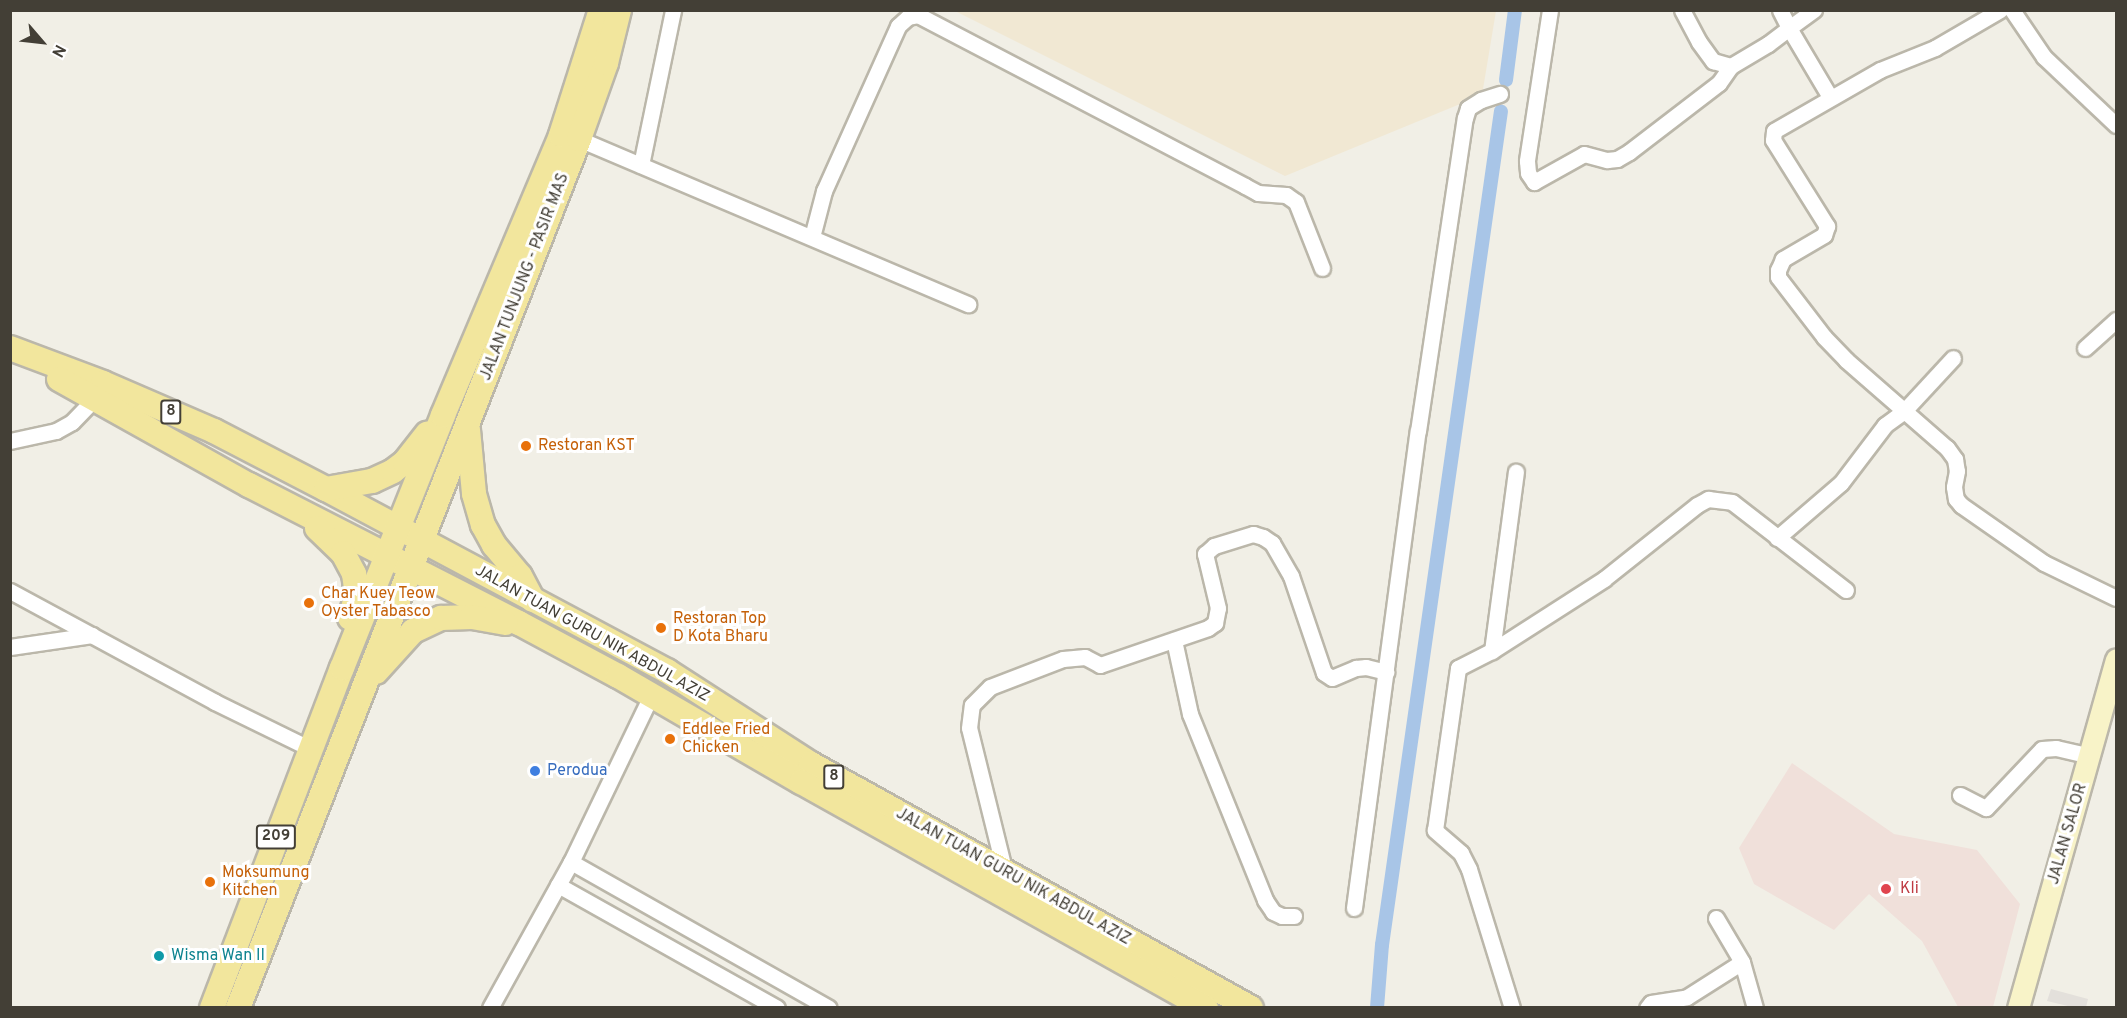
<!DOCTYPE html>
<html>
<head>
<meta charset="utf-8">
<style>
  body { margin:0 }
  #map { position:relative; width:2127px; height:1018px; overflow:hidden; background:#f1efe6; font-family:Overpass,sans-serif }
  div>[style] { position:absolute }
  .commercial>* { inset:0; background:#f1e8d3 }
  .industrial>* { inset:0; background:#e3e0db }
  .medical>* { inset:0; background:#f0e0da }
  .canal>* { height:14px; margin:-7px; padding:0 7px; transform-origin:7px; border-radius:7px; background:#a8c5e7 }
  .roads { filter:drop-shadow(2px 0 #bbb7aa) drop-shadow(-2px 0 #bbb7aa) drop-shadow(0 2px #bbb7aa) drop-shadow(0 -2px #bbb7aa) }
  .street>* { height:15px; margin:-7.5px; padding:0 7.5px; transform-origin:7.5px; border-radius:7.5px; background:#fff }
  .secondary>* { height:21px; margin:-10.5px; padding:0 10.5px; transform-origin:10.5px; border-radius:10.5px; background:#f8f3c8 }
  .primary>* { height:24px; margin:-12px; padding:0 12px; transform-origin:12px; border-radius:12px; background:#f2e69d }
  .dots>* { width:16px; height:16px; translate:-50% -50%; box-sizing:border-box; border:3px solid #fff; border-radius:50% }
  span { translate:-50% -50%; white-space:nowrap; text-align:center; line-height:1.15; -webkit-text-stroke:6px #fff; paint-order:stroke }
  .shield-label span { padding:2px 4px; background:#fff; border:2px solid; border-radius:4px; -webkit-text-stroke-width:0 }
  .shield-label { font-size:15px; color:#433f36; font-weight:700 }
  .street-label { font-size:16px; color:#433f36 }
  .food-label { font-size:16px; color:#c56008 }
  .left { translate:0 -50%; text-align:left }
  .shop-label { font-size:16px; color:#366cbe }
  .health-label { font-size:16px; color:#be3a42 }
  .culture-label { font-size:16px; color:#0d838f }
  .frame { position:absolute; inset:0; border:12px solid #433f36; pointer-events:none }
  .north { position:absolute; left:12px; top:12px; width:60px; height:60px; -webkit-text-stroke:4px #fff; paint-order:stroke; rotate:118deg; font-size:16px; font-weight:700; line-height:24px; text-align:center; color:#433f36 }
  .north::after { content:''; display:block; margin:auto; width:21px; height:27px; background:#433f36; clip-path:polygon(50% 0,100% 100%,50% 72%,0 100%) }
</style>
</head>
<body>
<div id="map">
  <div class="commercial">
    <div style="clip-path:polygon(955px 11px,1496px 11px,1482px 95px,1285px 176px)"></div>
  </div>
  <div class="industrial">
    <div style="clip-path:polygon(2051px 989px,2088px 999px,2086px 1007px,2072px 1007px,2047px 1001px)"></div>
  </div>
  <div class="medical">
    <div style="clip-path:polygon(1792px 763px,1894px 834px,1977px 850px,2020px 904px,1993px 1007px,1958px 1007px,1922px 941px,1869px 894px,1834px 930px,1754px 884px,1739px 848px)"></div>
  </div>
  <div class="canal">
    <div style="left:1506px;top:80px;width:71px;rotate:-82.7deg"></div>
    <div style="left:1377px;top:1008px;width:63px;rotate:-85.5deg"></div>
    <div style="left:1382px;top:945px;width:842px;rotate:-81.88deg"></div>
  </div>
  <div class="roads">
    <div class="street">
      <div style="left:1550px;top:10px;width:153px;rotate:98.7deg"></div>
      <div style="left:1527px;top:161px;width:12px;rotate:85deg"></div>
      <div style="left:1528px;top:173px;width:11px;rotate:56deg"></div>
      <div style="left:1534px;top:182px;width:57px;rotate:-29.2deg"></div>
      <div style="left:1584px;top:154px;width:24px;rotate:15deg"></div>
      <div style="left:1607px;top:160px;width:10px;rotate:-6deg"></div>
      <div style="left:1617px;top:159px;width:14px;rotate:-30deg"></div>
      <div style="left:1629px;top:152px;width:113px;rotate:-37.5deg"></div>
      <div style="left:1719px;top:83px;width:21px;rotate:-55deg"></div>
      <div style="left:1731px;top:66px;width:43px;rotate:-30.7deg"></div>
      <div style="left:1768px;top:44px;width:26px;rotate:-37deg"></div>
      <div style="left:1789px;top:28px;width:80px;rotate:59.3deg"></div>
      <div style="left:1682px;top:10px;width:36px;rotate:62deg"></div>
      <div style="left:1699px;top:42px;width:24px;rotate:54deg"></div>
      <div style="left:1713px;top:61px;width:19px;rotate:16deg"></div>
      <div style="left:1780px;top:10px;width:20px;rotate:63deg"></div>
      <div style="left:1789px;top:28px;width:31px;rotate:-36deg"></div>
      <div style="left:2000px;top:10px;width:75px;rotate:149.7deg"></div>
      <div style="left:1935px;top:48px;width:59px;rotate:158.2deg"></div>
      <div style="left:1880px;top:70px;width:122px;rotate:150.1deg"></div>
      <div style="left:1774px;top:131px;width:9px;rotate:96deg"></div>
      <div style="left:1773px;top:140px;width:102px;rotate:57.9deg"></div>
      <div style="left:1827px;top:226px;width:9px;rotate:108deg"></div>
      <div style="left:1824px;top:235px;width:48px;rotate:149.7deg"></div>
      <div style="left:1783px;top:259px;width:12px;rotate:114deg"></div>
      <div style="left:1778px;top:270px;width:7px;rotate:90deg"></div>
      <div style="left:1778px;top:277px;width:76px;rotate:52.5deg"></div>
      <div style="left:1824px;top:337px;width:32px;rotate:46deg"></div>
      <div style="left:1846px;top:360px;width:134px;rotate:41.1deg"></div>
      <div style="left:1947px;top:448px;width:14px;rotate:54deg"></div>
      <div style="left:1955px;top:459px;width:12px;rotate:81deg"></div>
      <div style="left:1957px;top:471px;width:16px;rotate:101deg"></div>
      <div style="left:1954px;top:487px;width:12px;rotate:81deg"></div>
      <div style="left:1956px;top:499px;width:8px;rotate:50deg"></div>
      <div style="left:1961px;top:505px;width:101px;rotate:34.9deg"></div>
      <div style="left:2044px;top:563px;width:80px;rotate:25.9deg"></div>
      <div style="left:2012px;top:10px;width:57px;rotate:55.8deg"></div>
      <div style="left:2044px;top:57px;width:99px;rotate:43.4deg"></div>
      <div style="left:579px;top:139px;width:423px;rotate:23deg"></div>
      <div style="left:641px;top:165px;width:158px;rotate:-78.3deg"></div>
      <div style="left:812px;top:237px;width:48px;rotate:-75.4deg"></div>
      <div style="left:824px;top:191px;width:181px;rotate:-65.8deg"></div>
      <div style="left:898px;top:26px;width:13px;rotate:-42deg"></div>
      <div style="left:908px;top:17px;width:10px;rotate:-11deg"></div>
      <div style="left:918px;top:15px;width:369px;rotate:27.6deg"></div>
      <div style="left:1245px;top:186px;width:15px;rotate:28deg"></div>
      <div style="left:1258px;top:193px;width:28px;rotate:4deg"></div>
      <div style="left:1286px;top:195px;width:12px;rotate:35deg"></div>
      <div style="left:1296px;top:202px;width:71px;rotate:68.5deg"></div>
      <div style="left:2085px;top:348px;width:42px;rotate:-42.1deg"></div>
      <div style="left:10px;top:441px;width:47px;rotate:-12.3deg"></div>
      <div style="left:56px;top:431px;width:18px;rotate:-29deg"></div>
      <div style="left:72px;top:422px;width:32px;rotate:-46deg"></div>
      <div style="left:1777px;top:538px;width:84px;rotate:-40.7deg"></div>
      <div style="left:1841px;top:483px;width:73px;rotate:-52.8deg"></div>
      <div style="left:1885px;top:425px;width:24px;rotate:-36deg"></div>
      <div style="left:1904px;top:411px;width:72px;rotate:-47.2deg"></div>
      <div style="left:10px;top:591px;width:233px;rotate:28.4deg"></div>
      <div style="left:215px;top:702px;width:107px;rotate:26.1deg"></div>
      <div style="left:1174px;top:640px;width:76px;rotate:77.8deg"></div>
      <div style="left:1190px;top:714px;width:201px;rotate:68deg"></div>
      <div style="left:1265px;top:900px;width:14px;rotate:56deg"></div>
      <div style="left:1273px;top:912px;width:10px;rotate:24deg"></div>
      <div style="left:1282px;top:916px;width:12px"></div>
      <div style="left:10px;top:647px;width:83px;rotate:-8.3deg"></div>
      <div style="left:1492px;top:651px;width:181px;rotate:-82.4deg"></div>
      <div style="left:1960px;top:795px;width:29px;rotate:27deg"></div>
      <div style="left:1986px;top:808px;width:81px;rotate:-46.5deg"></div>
      <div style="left:2042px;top:749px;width:14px;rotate:-4deg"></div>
      <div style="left:2056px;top:748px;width:35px;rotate:13deg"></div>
      <div style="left:571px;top:862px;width:296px;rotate:29.5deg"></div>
      <div style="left:1005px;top:873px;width:149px;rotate:-103.9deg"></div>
      <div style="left:969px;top:728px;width:23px;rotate:-83deg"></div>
      <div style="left:972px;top:705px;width:25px;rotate:-45deg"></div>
      <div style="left:990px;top:687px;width:78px;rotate:-21deg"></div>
      <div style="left:1063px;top:659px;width:22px;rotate:-5deg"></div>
      <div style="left:1085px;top:657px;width:17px;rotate:28deg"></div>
      <div style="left:1100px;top:665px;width:114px;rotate:-18.9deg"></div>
      <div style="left:1208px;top:628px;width:9px;rotate:-36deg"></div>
      <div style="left:1215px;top:623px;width:15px;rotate:-79deg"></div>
      <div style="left:1218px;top:608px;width:56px;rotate:-103.5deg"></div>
      <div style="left:1205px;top:554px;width:12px;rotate:-42deg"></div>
      <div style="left:1214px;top:546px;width:41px;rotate:-17.1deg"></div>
      <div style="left:1253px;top:534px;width:10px;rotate:17deg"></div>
      <div style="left:1263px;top:537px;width:11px;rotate:34deg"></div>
      <div style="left:1272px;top:543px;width:38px;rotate:60deg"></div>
      <div style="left:1291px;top:576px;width:102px;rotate:71.2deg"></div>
      <div style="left:1324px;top:673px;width:9px;rotate:32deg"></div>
      <div style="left:1332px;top:678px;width:26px;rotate:-23deg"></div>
      <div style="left:1356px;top:668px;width:10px;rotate:-6deg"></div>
      <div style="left:1366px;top:667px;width:21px;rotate:14deg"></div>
      <div style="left:558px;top:885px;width:251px;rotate:29.3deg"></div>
      <div style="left:1354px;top:908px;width:481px;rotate:-82.4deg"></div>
      <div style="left:1418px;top:431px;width:317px;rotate:-81.5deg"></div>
      <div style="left:1465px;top:118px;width:10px;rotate:-73deg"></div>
      <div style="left:1468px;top:108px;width:15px;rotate:-32deg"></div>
      <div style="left:1481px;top:100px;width:20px;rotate:-18deg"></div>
      <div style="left:1716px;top:918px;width:51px;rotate:59.4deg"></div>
      <div style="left:1742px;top:962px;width:48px;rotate:74.2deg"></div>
      <div style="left:490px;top:1008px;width:167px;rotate:-61deg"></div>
      <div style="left:571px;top:862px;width:184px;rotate:-64.3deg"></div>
      <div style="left:1512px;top:1008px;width:145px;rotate:-107.2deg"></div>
      <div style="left:1469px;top:869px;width:18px;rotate:-117deg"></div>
      <div style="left:1461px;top:853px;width:35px;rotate:-139deg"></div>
      <div style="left:1435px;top:830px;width:164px;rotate:-81.9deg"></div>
      <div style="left:1458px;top:668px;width:38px;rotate:-27deg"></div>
      <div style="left:1492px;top:651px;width:133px;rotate:-32.7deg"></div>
      <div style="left:1604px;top:579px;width:119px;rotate:-38.5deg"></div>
      <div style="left:1697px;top:505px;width:13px;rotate:-29deg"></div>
      <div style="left:1708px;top:499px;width:24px;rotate:7deg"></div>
      <div style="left:1732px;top:502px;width:144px;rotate:37.7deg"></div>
      <div style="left:1647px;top:1008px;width:6px;rotate:-51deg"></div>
      <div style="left:1651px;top:1003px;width:36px;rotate:-9deg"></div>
      <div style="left:1687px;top:997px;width:65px;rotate:-32.5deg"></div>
    </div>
    <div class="secondary">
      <div style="left:2018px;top:1008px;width:362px;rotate:-74.3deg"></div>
    </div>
    <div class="primary">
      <div style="left:10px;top:348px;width:99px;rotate:20.6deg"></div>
      <div style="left:103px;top:383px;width:121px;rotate:23.4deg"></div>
      <div style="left:214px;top:431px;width:126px;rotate:27.4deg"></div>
      <div style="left:326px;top:489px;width:387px;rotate:28.1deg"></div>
      <div style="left:667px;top:671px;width:171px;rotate:32.9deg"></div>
      <div style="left:811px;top:764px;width:503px;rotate:29.01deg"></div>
      <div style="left:59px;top:379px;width:218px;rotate:29.2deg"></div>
      <div style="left:249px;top:485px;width:303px;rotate:27.1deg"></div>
      <div style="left:519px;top:623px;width:112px;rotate:28.2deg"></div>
      <div style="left:618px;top:676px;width:211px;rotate:30.1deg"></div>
      <div style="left:801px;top:782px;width:464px;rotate:29.2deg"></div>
      <div style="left:468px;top:430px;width:64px;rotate:84.6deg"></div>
      <div style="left:474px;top:494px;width:32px;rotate:74deg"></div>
      <div style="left:483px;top:525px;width:23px;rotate:61deg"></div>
      <div style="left:494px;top:545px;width:40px;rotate:50deg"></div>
      <div style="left:520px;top:576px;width:27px;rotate:62deg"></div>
      <div style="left:326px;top:489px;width:47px;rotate:-9.9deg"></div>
      <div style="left:372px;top:481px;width:23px;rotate:-25deg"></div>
      <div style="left:393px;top:471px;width:15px;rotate:-37deg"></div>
      <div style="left:405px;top:462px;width:36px;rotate:-52deg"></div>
      <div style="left:317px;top:528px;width:36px;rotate:44deg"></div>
      <div style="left:343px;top:553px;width:24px;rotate:62deg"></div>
      <div style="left:354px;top:574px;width:21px;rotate:82deg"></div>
      <div style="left:357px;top:595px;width:24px;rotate:107deg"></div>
      <div style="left:376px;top:672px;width:55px;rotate:-47.9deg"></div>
      <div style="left:413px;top:631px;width:31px;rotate:-25deg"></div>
      <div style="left:441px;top:618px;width:31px;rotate:-2deg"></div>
      <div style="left:472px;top:617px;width:34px;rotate:10deg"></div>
      <div style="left:212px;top:1008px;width:364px;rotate:-69.1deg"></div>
      <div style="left:342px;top:668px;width:272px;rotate:-68.2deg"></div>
      <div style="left:443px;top:415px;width:304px;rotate:-67.1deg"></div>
      <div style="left:561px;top:135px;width:131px;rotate:-72.3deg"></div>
      <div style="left:238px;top:1008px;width:934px;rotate:-68.57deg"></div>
      <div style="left:579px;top:139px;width:81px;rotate:-70.4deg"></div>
      <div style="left:606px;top:63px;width:55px;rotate:-76.2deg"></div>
    </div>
  </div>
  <div class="dots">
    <div style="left:526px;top:446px;background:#e8710a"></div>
    <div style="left:309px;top:603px;background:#e8710a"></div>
    <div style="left:661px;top:628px;background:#e8710a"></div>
    <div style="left:670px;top:739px;background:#e8710a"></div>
    <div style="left:535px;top:771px;background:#3f7fe0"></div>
    <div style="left:210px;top:882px;background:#e8710a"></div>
    <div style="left:1886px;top:889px;background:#e0444e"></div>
    <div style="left:159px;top:956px;background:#0f9aa8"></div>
  </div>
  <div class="shield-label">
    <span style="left:171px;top:412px">8</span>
    <span style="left:834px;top:777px">8</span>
    <span style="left:276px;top:837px">209</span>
  </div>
  <div class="street-label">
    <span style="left:525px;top:277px;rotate:-69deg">JALAN TUNJUNG - PASIR MAS</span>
    <span style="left:592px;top:634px;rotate:29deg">JALAN TUAN GURU NIK ABDUL AZIZ</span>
    <span style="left:2068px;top:834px;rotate:-74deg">JALAN SALOR</span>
    <span style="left:1013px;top:877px;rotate:29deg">JALAN TUAN GURU NIK ABDUL AZIZ</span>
  </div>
  <div class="food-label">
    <span class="left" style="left:538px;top:446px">Restoran KST</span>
    <span class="left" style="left:321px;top:603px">Char Kuey Teow<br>Oyster Tabasco</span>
    <span class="left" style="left:673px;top:628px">Restoran Top<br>D Kota Bharu</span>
    <span class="left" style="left:682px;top:739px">Eddlee Fried<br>Chicken</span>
    <span class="left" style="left:222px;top:882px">Moksumung<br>Kitchen</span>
  </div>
  <div class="shop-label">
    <span class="left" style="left:547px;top:771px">Perodua</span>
  </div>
  <div class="health-label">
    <span class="left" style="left:1900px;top:889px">Kli</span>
  </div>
  <div class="culture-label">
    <span class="left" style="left:171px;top:956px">Wisma Wan II</span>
  </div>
  <div class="frame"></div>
  <div class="north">N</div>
</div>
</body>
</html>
